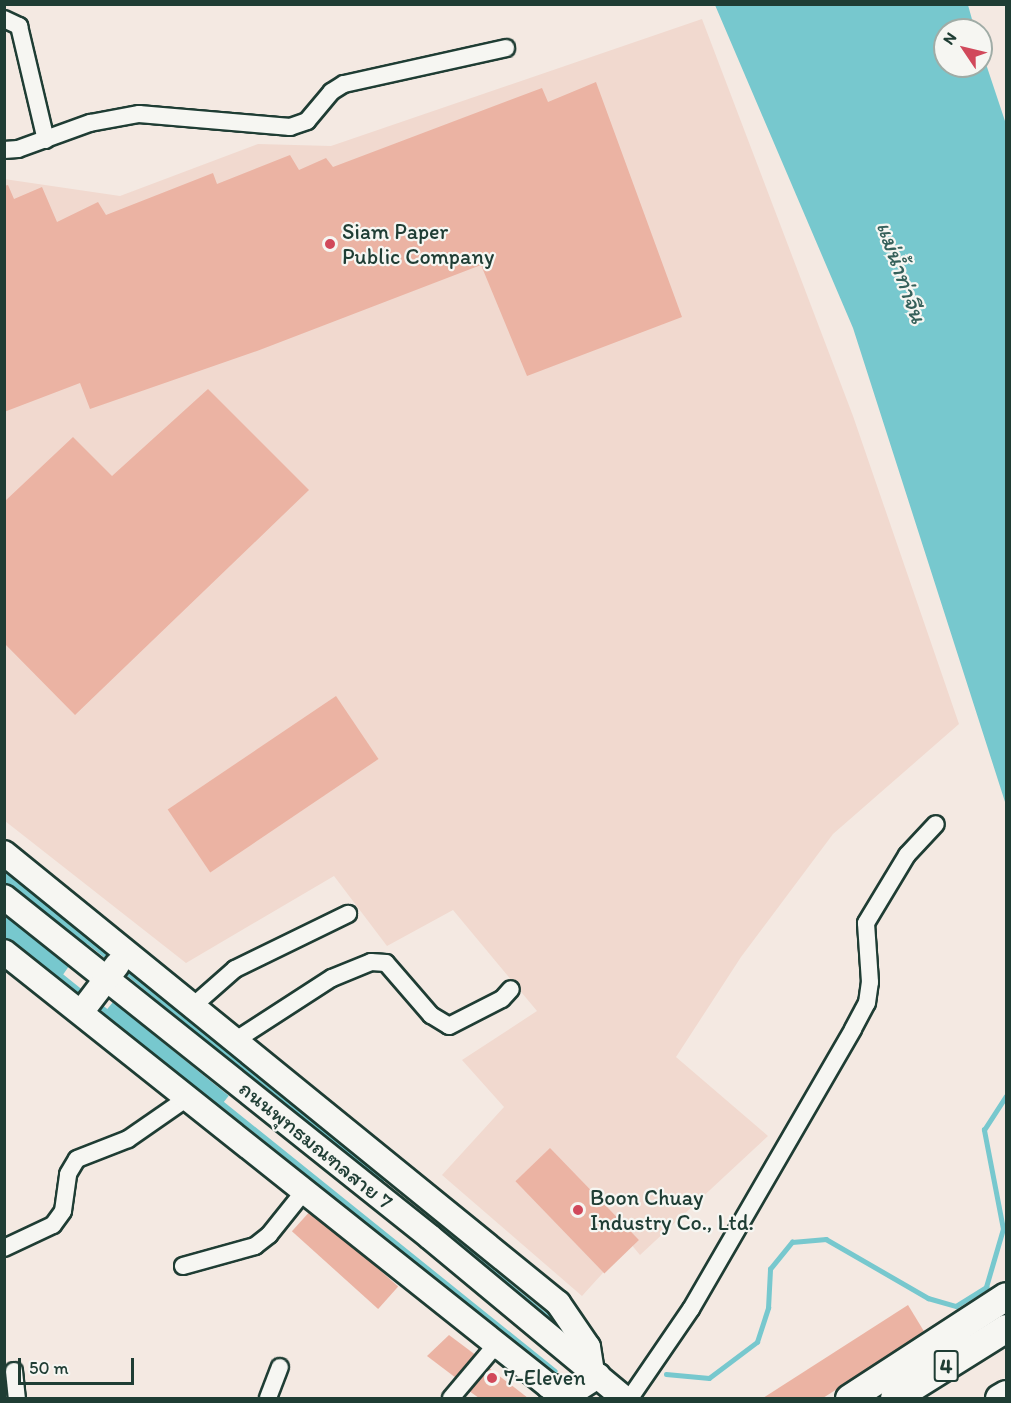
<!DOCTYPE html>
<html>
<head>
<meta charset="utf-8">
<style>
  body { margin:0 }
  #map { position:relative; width:1011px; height:1403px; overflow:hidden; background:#f4e9e2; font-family:Itim,"Playpen Sans Thai",sans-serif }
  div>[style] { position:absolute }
  .built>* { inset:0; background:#f1d9cf }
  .water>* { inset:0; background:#77c8ce; transform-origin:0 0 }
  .stream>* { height:4.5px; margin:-2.25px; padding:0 2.25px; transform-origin:2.25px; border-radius:2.25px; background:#77c8ce }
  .building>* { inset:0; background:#ebb3a3; transform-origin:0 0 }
  .roads { filter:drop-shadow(2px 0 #1f3d34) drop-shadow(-2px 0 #1f3d34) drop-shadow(0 2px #1f3d34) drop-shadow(0 -2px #1f3d34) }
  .minor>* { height:16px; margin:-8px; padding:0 8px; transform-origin:8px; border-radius:8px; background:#f6f6f2 }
  .secondary>* { height:24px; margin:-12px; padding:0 12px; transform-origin:12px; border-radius:12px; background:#f6f6f2 }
  .primary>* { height:27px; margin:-13.5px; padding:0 13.5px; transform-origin:13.5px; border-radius:13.5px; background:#f6f6f2 }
  .dots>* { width:16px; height:16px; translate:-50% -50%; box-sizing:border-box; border:3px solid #f6f6f2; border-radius:50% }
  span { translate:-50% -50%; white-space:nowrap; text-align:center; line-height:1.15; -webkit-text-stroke:4.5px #f6f6f2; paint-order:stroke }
  .shield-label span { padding:2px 4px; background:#f6f6f2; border:2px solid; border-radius:4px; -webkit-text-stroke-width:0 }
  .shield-label { font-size:21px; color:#1f3d34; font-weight:700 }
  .poi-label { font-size:22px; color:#1f3d34 }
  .left { translate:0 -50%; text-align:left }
  .street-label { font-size:22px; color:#1f3d34 }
  .water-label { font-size:24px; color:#35605a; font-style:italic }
  .frame { position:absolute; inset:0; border:6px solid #1f3d34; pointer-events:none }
  .north { position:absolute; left:933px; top:18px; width:60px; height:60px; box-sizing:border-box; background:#f6f6f2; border:2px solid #a0aca6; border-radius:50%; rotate:305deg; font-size:16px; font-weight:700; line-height:24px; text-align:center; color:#1f3d34 }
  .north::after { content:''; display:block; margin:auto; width:21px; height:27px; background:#d1495b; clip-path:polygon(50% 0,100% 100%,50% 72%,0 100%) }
  .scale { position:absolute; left:18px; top:1358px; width:116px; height:27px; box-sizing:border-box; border:3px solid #1f3d34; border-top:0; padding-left:8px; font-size:18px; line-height:21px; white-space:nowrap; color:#1f3d34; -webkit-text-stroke:4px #f6f6f2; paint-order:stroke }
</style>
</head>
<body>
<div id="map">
  <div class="built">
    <div style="clip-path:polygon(702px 19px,853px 416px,959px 724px,833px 834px,741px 957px,676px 1057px,768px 1136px,640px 1255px,630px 1243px,582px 1296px,442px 1175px,504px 1107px,462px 1060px,537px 1011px,453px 910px,387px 946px,334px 876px,186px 963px,5px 821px,4px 179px,120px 196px,258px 144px,331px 146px)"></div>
  </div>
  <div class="water">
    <div style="clip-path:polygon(715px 5px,968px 5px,975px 30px,945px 30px,945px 66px,981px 66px,981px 49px,1006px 124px,1006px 805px,853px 328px)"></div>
    <div style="clip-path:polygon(4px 863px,93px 933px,85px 946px,81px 949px,5px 887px)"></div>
    <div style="clip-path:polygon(4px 915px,69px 966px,58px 982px,5px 939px)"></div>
    <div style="left:113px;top:1002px;width:149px;height:19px;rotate:39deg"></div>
  </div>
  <div class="stream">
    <div style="left:84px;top:938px;width:37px;rotate:38deg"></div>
    <div style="left:122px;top:968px;width:335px;rotate:39.3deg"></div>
    <div style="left:58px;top:973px;width:33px;rotate:39deg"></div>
    <div style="left:96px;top:1003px;width:18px;rotate:38deg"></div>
    <div style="left:218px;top:1100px;width:432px;rotate:38.8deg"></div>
    <div style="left:438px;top:1227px;width:158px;rotate:39.3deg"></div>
    <div style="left:666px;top:1374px;width:43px;rotate:5.3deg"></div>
    <div style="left:709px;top:1378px;width:60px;rotate:-36.9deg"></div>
    <div style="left:757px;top:1342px;width:36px;rotate:-72deg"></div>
    <div style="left:768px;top:1308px;width:39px;rotate:-87deg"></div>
    <div style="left:770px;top:1269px;width:35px;rotate:-51deg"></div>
    <div style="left:792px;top:1242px;width:34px;rotate:-5deg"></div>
    <div style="left:826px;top:1239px;width:118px;rotate:30deg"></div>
    <div style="left:928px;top:1298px;width:29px;rotate:16deg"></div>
    <div style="left:956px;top:1306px;width:36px;rotate:-32deg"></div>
    <div style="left:986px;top:1287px;width:60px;rotate:-73.7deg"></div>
    <div style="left:1003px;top:1229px;width:101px;rotate:-100.9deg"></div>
    <div style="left:984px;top:1130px;width:40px;rotate:-57.1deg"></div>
  </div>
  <div class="building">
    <div style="clip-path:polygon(596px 82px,682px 317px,527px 376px,481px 265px,257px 351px,90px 409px,80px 383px,4px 412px,4px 186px,8px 185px,14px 199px,42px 187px,57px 222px,98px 202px,106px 215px,213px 173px,217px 184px,290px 155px,299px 170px,326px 158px,333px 167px,542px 88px,548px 102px)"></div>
    <div style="clip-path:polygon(208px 389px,309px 490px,75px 715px,4px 643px,4px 502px,73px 437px,112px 476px)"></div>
    <div style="left:336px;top:696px;width:76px;height:203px;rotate:56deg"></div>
    <div style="left:550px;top:1148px;width:128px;height:48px;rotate:46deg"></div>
    <div style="left:312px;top:1209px;width:116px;height:30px;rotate:42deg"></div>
    <div style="clip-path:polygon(908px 1305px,925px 1333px,823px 1398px,763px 1398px)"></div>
    <div style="clip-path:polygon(449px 1335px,481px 1359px,460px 1381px,427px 1356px)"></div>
    <div style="clip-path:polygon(489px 1368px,528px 1398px,479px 1398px,469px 1391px)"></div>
  </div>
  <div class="roads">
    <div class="minor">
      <div style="left:4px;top:19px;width:17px;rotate:25deg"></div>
      <div style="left:19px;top:26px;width:117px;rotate:76.7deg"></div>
      <div style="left:4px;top:150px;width:14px;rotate:-4deg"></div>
      <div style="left:18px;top:149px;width:77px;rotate:-19.9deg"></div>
      <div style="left:90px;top:123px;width:50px;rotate:-10.4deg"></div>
      <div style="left:139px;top:114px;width:152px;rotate:4.9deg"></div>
      <div style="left:290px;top:127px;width:18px;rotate:-19deg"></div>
      <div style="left:307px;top:121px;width:38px;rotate:-50deg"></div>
      <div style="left:331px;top:92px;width:15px;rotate:-32deg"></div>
      <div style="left:344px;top:84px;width:166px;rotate:-12.5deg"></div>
      <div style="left:193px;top:1006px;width:56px;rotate:-41.4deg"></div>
      <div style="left:235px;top:969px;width:126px;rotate:-26deg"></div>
      <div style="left:236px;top:1040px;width:114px;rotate:-32.9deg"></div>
      <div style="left:332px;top:978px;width:42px;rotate:-22.3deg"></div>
      <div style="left:371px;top:962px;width:15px;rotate:4deg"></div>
      <div style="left:386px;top:963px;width:69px;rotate:49.1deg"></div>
      <div style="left:431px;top:1015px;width:21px;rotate:31deg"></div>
      <div style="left:449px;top:1026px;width:59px;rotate:-27deg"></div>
      <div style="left:502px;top:999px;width:13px;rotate:-48deg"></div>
      <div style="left:4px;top:1248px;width:54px;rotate:-25.1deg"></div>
      <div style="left:53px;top:1225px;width:17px;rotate:-54deg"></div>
      <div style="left:63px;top:1211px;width:37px;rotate:-82deg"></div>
      <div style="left:68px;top:1174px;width:17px;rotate:-59deg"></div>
      <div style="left:77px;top:1159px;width:55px;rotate:-21.4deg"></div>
      <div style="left:128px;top:1139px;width:75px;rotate:-34.7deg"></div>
      <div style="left:183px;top:1266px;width:75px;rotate:-15.5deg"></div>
      <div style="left:255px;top:1246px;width:18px;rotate:-38deg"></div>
      <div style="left:269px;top:1235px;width:58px;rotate:-51.3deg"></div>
      <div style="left:14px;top:1371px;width:27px;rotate:84deg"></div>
      <div style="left:268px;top:1398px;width:33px;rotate:-69deg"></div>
      <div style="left:451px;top:1398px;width:68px;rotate:-49.8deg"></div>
      <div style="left:630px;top:1398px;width:108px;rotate:-55.6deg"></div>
      <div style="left:691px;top:1309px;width:323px;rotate:-59.9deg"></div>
      <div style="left:853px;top:1029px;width:30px;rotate:-62deg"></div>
      <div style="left:867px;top:1003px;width:21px;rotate:-82deg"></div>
      <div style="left:870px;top:982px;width:59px;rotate:-93.9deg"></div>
      <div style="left:866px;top:923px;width:79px;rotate:-58.9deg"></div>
      <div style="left:907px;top:855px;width:42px;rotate:-46.9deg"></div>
    </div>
    <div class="secondary">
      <div style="left:4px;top:853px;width:714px;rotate:39.09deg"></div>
      <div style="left:558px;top:1303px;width:53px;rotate:55.7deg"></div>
      <div style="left:588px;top:1347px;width:24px;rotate:81deg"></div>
      <div style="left:4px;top:897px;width:545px;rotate:38.59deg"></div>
      <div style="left:430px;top:1237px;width:252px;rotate:39.7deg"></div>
      <div style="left:4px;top:952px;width:697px;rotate:38.53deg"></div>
      <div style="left:549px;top:1386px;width:25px;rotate:14deg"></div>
      <div style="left:573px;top:1392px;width:30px;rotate:-33deg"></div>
      <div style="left:82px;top:1011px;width:58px;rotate:-52.7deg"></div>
    </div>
    <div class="primary">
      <div style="left:849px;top:1398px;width:187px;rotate:-33deg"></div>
      <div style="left:894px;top:1398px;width:132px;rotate:-32deg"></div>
      <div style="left:999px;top:1398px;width:8px;rotate:-30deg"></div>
    </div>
  </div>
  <div class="dots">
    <div style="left:330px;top:244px;background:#d1495b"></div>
    <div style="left:578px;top:1210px;background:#d1495b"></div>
    <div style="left:492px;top:1378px;background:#d1495b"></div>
  </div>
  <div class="shield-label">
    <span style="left:946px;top:1366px">4</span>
  </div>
  <div class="poi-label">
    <span class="left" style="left:342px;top:244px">Siam Paper<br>Public Company</span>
    <span class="left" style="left:590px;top:1210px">Boon Chuay<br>Industry Co., Ltd.</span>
    <span class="left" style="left:504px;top:1378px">7-Eleven</span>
  </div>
  <div class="street-label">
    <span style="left:316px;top:1145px;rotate:39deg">ถนนพุทธมณฑลสาย 7</span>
  </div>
  <div class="water-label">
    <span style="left:902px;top:272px;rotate:70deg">แม่น้ำท่าจีน</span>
  </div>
  <div class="frame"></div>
  <div class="north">N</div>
  <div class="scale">50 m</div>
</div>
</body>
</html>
